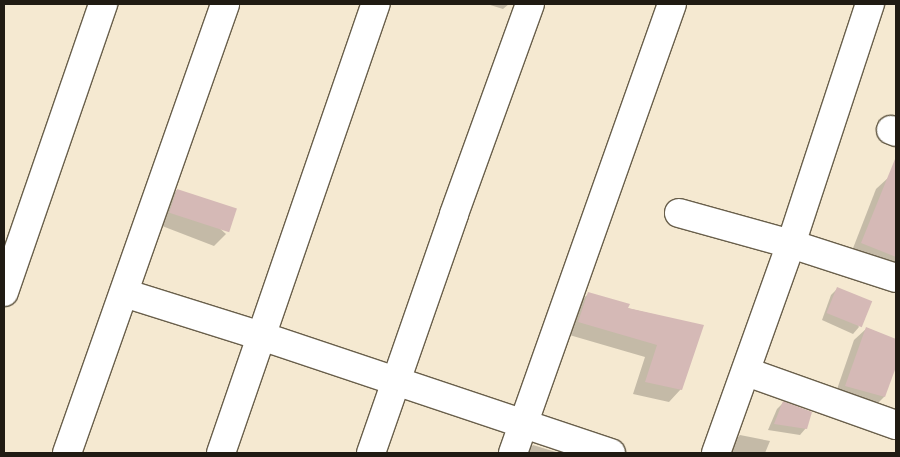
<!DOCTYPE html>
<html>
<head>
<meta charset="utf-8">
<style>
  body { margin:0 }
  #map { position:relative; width:900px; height:457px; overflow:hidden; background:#f5e9d1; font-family:"Source Sans 3",sans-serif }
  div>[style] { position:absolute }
  .shadow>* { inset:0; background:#0003 }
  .building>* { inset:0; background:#d5b9b6; transform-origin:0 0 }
  .roads { filter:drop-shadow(1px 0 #695f4b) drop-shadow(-1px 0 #695f4b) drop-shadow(0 1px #695f4b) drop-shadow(0 -1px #695f4b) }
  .minor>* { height:28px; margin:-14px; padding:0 14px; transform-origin:14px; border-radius:14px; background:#fff }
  span { translate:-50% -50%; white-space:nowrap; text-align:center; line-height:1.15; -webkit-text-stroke:4.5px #fff; paint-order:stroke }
  .frame { position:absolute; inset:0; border:5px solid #201b13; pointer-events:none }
</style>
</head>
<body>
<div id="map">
  <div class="shadow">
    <div style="clip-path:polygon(487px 4px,509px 4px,503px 9px)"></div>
    <div style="clip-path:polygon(889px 177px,896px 180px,896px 263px,889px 270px,850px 256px,876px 189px)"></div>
    <div style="clip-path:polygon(177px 190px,226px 234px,214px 246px,157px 224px,165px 202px)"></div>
    <div style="clip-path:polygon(837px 289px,859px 327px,853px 334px,822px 320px,831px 295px)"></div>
    <div style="clip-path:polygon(589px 293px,627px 308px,702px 326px,681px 389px,669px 402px,633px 394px,645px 357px,566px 334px,577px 305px)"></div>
    <div style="clip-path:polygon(867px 328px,896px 340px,896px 363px,884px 397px,872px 409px,834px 398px,854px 340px)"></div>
    <div style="clip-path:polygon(783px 403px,806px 428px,800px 435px,768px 430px,777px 409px)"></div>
    <div style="clip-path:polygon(740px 435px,770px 441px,765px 453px,726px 453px,728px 448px)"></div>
    <div style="clip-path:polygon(533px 445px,559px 453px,525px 453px)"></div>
  </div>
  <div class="building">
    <div style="clip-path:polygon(895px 159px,896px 159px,896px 257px,861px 243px)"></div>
    <div style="left:177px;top:189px;width:63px;height:25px;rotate:18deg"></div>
    <div style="left:837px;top:287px;width:38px;height:28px;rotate:22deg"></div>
    <div style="clip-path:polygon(588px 292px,630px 304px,628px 308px,704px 325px,682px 390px,645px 382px,657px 345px,578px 322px)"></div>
    <div style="clip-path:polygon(866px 327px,896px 339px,896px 367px,885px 397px,845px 386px)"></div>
    <div style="clip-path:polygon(783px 401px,812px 412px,807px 429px,774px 424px)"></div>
  </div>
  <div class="roads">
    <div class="minor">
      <div style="left:891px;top:130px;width:5px;rotate:22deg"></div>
      <div style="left:679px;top:213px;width:116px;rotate:15.5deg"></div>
      <div style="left:791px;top:244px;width:110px;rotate:17.9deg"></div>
      <div style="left:4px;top:292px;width:305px;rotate:-71deg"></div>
      <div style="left:124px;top:293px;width:144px;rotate:17.4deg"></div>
      <div style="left:261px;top:336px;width:369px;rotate:18.5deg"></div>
      <div style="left:747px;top:372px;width:158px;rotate:19.6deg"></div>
      <div style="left:67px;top:453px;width:476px;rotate:-70.6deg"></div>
      <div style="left:221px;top:453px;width:475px;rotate:-71deg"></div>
      <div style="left:371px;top:453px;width:253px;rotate:-70.8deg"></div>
      <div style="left:454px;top:214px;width:223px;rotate:-70.1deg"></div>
      <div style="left:513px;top:453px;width:476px;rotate:-70.5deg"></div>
      <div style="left:716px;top:453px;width:222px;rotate:-70.3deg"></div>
      <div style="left:791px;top:244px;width:253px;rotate:-71.8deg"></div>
    </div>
  </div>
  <div class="frame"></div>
</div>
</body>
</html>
